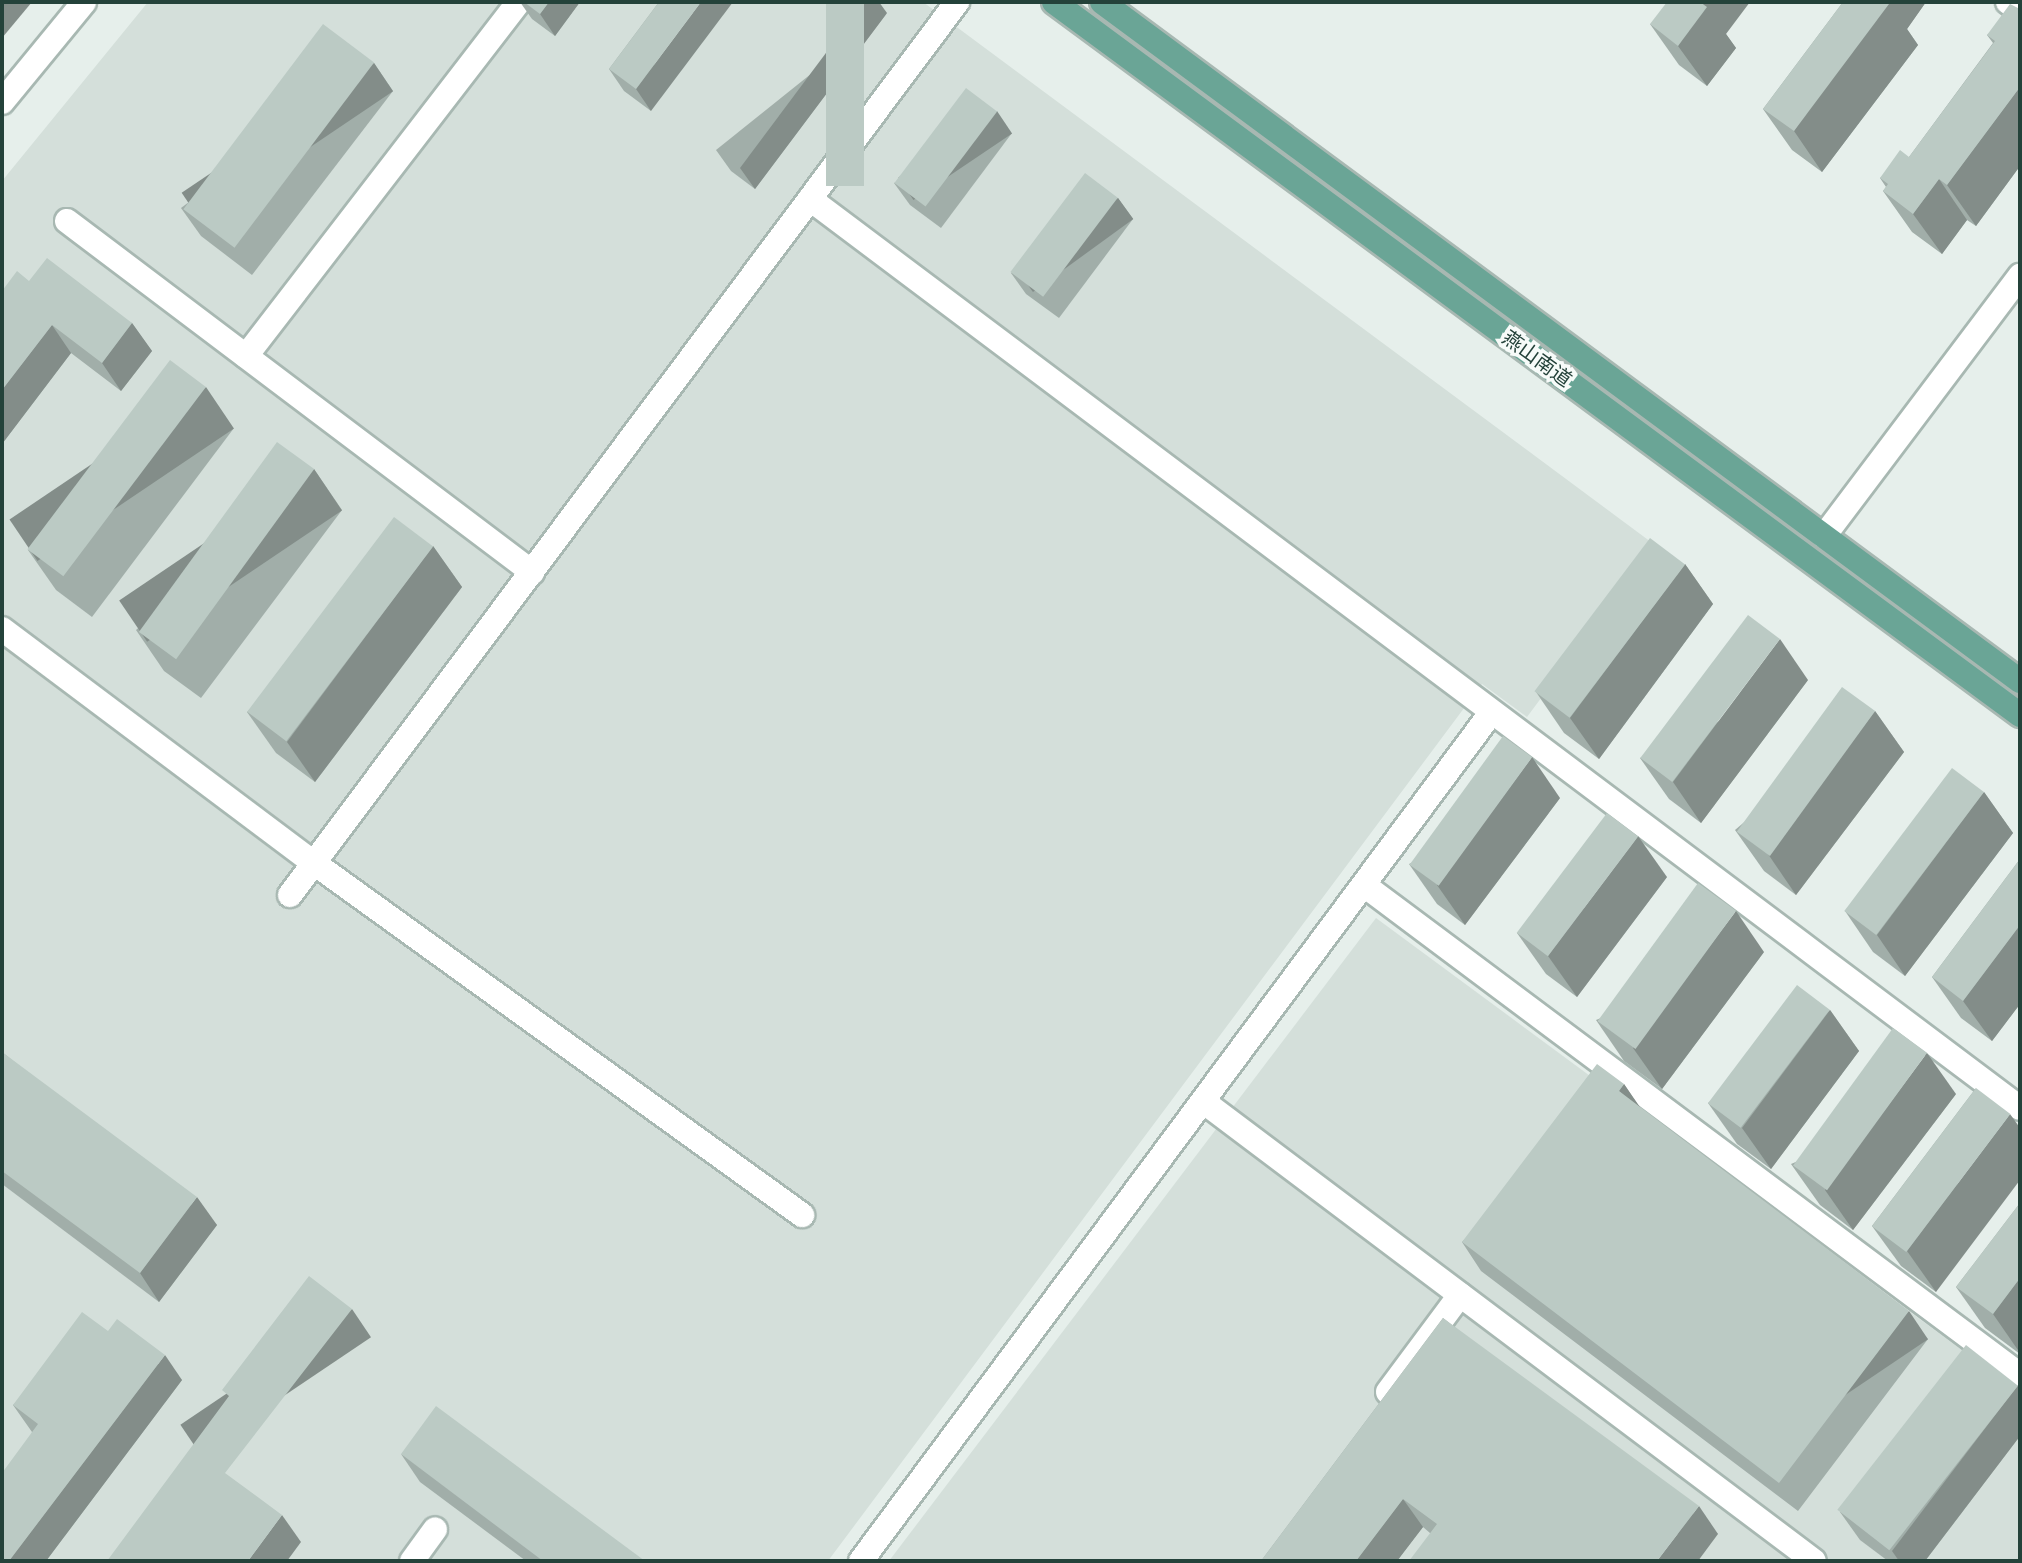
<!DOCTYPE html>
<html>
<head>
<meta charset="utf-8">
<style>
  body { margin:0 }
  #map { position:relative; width:2022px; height:1563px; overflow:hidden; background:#e6efeb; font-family:"DejaVu Sans","Noto Sans SC",sans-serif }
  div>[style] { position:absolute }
  .built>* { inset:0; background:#d4dfda }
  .roads { filter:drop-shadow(2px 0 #a8b8b2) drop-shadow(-2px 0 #a8b8b2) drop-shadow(0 2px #a8b8b2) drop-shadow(0 -2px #a8b8b2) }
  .minor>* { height:24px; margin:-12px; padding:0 12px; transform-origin:12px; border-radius:12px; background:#fff }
  .major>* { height:24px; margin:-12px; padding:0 12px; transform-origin:12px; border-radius:12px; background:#6aa596 }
  .wall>* { inset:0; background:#a1aea9 }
  .shaded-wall>* { inset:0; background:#838d89; transform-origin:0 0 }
  .building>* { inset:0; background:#bbcac4; transform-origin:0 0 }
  span { translate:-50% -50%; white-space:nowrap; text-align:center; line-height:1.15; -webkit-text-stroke:7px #f7fbf9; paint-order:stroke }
  .street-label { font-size:20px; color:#24423a }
  .frame { position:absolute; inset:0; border:4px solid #24423a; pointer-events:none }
</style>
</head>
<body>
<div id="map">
  <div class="built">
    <div style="clip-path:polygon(148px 2px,923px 2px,1655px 545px,1527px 717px,1482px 684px,828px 1561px,2px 1561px,2px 181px)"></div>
    <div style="clip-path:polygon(1376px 918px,2020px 1393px,2019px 1561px,889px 1561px)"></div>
  </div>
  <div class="roads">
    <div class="minor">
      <div style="left:2008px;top:2px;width:15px;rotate:37deg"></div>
      <div style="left:2px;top:102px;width:129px;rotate:-50.6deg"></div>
      <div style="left:810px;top:199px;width:1513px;rotate:36.92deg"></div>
      <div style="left:67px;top:221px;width:583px;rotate:37.05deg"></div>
      <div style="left:246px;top:356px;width:447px;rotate:-52.4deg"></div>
      <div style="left:1824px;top:536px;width:326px;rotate:-53deg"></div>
      <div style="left:2px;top:629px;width:390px;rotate:36.9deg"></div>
      <div style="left:314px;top:863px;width:602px;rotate:35.8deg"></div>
      <div style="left:1364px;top:885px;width:819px;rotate:36.76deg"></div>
      <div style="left:290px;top:895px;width:1115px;rotate:-53.24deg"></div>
      <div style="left:1204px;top:1102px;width:763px;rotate:36.96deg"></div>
      <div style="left:1388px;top:1392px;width:121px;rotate:-53.4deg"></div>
      <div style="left:412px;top:1561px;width:39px;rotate:-54deg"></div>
      <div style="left:861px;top:1561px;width:1056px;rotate:-53.39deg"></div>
    </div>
    <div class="major">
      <div style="left:1054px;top:2px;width:1201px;rotate:36.43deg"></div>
      <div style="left:1102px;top:2px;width:1142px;rotate:36.49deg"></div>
    </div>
  </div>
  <div class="wall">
    <div style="clip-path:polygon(520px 2px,580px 2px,555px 36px,532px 19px)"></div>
    <div style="clip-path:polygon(659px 2px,651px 111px,624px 91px,609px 69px)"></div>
    <div style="clip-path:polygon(1843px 2px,1926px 2px,1907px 29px,1918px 45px,1822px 172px,1792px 150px,1763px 109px)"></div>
    <div style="clip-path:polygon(2020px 9px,2020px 166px,1976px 226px,1967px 220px,1942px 254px,1912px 232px,1883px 191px,1886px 187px,1880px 178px,1909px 157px,1993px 43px,1987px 35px)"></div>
    <div style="clip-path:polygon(887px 13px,755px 189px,731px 171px,716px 150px)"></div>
    <div style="clip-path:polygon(1650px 24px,1726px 34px,1736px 48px,1707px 86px,1679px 65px)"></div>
    <div style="clip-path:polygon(374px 63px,393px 91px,252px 275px,201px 236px,181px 208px)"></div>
    <div style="clip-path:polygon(1012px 133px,941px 228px,910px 205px,894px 183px)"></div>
    <div style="clip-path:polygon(1118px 198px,1133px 219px,1059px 318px,1026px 294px,1011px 273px)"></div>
    <div style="clip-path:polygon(29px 281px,132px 323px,152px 351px,121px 391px,71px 353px,2px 444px,2px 291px)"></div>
    <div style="clip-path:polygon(234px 428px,92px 617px,56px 590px,28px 550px)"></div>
    <div style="clip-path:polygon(314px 469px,342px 510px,201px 698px,164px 671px,136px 630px)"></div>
    <div style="clip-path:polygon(433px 546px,462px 587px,315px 782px,276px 753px,247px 712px)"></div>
    <div style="clip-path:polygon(1685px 564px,1713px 604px,1599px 759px,1564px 733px,1536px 692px)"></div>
    <div style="clip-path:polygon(1808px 680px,1701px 823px,1669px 799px,1640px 758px)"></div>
    <div style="clip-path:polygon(1875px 711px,1904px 752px,1796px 895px,1764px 871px,1735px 830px)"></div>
    <div style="clip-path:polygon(1984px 792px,2013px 833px,1905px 976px,1873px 952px,1845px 911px)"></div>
    <div style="clip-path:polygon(1560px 798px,1465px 925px,1437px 904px,1409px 864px)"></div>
    <div style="clip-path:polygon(2020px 859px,2020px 1004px,1992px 1041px,1961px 1018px,1932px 977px)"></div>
    <div style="clip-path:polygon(1667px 877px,1577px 997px,1546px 974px,1517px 933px)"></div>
    <div style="clip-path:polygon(1764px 952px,1662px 1089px,1624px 1061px,1596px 1020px)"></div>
    <div style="clip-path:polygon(1830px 1010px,1859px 1051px,1771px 1169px,1737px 1144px,1708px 1103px)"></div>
    <div style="clip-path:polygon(2px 1052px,217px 1225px,159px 1302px,2px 1184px)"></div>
    <div style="clip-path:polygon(1624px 1084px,1640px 1108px,1928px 1339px,1798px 1511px,1481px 1271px,1462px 1242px)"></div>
    <div style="clip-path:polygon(1976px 1088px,1936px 1292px,1901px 1266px,1872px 1226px)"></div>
    <div style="clip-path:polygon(1956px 1094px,1853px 1230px,1820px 1205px,1791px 1164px)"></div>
    <div style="clip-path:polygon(2020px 1203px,2020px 1354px,1985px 1328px,1956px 1287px)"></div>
    <div style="clip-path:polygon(1443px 1318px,1718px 1534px,1430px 1533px,1423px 1527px,1397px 1561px,1261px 1561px)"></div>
    <div style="clip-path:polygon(108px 1331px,182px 1380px,46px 1561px,2px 1561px,32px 1432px,13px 1405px)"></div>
    <div style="clip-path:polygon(2020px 1387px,2020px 1436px,1925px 1561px,1888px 1561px,1860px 1540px,1840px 1512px)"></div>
    <div style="clip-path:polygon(401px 1454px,645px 1561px,526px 1561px,420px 1482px)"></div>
  </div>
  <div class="shaded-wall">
    <div style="clip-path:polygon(2px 2px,32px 2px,2px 38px)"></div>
    <div style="clip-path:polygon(549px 2px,580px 2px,555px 36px,540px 14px)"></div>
    <div style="clip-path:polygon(701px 2px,733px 2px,651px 111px,636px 89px)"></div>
    <div style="clip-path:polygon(864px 2px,879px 2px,887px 13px,755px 189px,740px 168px)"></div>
    <div style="clip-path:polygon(1697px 2px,1750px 2px,1726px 34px,1736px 48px,1707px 86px,1678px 46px)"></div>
    <div style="clip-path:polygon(1881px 2px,1926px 2px,1907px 29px,1918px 45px,1822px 172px,1794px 131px)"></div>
    <div style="left:374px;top:63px;width:34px;height:232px;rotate:56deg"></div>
    <div style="clip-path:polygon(2020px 87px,2020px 166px,1976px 226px,1947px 185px)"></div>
    <div style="left:997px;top:111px;width:27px;height:119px;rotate:56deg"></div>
    <div style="clip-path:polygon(1939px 179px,1967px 220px,1942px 254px,1913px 214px)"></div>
    <div style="left:1118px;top:198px;width:26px;height:124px;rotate:54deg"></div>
    <div style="clip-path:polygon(132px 323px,152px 351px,121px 391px,102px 363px)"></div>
    <div style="clip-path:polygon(52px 325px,71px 353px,2px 444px,2px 390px)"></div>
    <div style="left:206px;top:387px;width:50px;height:237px;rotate:56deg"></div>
    <div style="left:314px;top:469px;width:50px;height:235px;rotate:56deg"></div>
    <div style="clip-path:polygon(433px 546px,462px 587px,315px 782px,287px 742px)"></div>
    <div style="clip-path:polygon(1685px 564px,1713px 604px,1599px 759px,1570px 718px)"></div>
    <div style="clip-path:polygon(1780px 639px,1808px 680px,1701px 823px,1673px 782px)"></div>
    <div style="clip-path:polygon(1875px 711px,1904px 752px,1796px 895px,1768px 854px)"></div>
    <div style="clip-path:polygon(1532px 757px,1560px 798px,1465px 925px,1437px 885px)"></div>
    <div style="clip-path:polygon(1984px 792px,2013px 833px,1905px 976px,1877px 935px)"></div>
    <div style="clip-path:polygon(1638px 836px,1667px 877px,1577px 997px,1548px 956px)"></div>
    <div style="clip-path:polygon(1736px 911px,1764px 952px,1662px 1089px,1633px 1048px)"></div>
    <div style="clip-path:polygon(2020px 925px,2020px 1004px,1992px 1041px,1963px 1001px)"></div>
    <div style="clip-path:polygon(1830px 1010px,1859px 1051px,1771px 1169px,1742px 1128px)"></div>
    <div style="clip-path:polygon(1927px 1053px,1956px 1094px,1853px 1230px,1825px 1190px)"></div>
    <div style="clip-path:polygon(1624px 1084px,1644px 1113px,1619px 1091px)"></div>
    <div style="clip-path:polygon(2010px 1114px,2020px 1128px,2020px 1180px,1936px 1292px,1907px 1251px)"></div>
    <div style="clip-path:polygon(197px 1197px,217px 1225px,159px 1302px,140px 1273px)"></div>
    <div style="clip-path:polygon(2020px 1278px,2020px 1353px,1993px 1314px)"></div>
    <div style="left:352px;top:1309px;width:34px;height:207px;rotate:56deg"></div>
    <div style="left:1909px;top:1311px;width:34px;height:216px;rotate:56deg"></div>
    <div style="clip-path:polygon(165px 1355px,182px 1380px,46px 1561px,9px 1561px)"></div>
    <div style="clip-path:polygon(2018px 1385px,2020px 1387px,2020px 1436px,1925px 1561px,1899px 1561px,1892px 1551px)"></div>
    <div style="clip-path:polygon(1403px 1499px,1423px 1527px,1397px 1561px,1356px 1561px)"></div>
    <div style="clip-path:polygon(1699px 1506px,1718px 1534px,1698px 1561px,1657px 1561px)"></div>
    <div style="clip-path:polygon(282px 1515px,301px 1542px,287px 1561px,248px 1561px)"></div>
  </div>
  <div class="building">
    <div style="clip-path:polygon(524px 2px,549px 2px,540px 14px)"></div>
    <div style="clip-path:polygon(659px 2px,701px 2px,636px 89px,609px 69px)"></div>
    <div style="left:826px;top:2px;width:38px;height:184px"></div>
    <div style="clip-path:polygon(1667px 2px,1700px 2px,1707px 7px,1678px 46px,1650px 24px)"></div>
    <div style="clip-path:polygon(1843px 2px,1887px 2px,1889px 4px,1794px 131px,1763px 109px)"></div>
    <div style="clip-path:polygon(2010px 4px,2020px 9px,2020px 87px,1947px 185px,1939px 179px,1913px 214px,1883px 191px,1888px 184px,1880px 178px,1900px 150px,1909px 157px,1995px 41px,1987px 35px)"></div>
    <div style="left:323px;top:24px;width:64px;height:232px;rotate:37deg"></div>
    <div style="left:966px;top:88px;width:39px;height:119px;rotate:37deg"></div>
    <div style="left:1085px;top:173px;width:41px;height:124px;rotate:37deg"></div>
    <div style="clip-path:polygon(47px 258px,132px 323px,102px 363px,52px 325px,2px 390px,2px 291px,17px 271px,29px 281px)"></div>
    <div style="left:170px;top:360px;width:45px;height:237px;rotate:37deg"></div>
    <div style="left:277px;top:442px;width:46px;height:235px;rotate:36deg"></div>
    <div style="left:394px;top:517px;width:49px;height:244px;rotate:37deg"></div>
    <div style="left:1650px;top:538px;width:44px;height:192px;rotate:37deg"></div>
    <div style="left:1748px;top:615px;width:40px;height:179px;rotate:37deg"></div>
    <div style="left:1842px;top:687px;width:41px;height:179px;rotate:36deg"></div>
    <div style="left:1503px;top:736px;width:36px;height:159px;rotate:36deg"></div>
    <div style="left:1952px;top:768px;width:40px;height:179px;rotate:37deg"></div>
    <div style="left:1607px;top:813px;width:39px;height:150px;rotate:37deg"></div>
    <div style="clip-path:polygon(2020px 859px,2020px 925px,1963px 1001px,1932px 977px)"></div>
    <div style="left:1698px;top:883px;width:47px;height:171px;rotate:36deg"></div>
    <div style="left:1797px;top:985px;width:41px;height:148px;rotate:37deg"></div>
    <div style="left:1893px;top:1028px;width:42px;height:170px;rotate:36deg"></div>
    <div style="clip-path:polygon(2px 1052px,197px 1197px,140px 1273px,2px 1171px)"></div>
    <div style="clip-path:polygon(1597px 1064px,1624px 1084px,1619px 1091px,1909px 1311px,1779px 1483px,1462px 1242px)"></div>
    <div style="left:1976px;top:1088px;width:43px;height:173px;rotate:37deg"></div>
    <div style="clip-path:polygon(2020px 1203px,2020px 1278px,1993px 1314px,1956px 1287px)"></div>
    <div style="clip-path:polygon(309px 1276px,352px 1309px,225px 1473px,282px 1515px,248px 1561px,107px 1561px,229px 1396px,222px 1390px)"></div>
    <div style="clip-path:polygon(82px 1312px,108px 1331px,117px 1319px,165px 1355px,9px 1561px,2px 1561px,2px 1473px,38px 1424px,13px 1405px)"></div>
    <div style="clip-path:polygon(1443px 1318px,1699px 1506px,1657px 1561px,1409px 1561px,1437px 1524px,1403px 1499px,1356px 1561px,1261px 1561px)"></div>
    <div style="left:1966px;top:1345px;width:66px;height:209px;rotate:38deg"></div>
    <div style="clip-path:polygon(436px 1406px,645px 1561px,543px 1561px,401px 1454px)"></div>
  </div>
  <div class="street-label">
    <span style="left:1537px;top:359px;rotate:36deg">燕山南道</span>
  </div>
  <div class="frame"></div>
</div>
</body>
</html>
